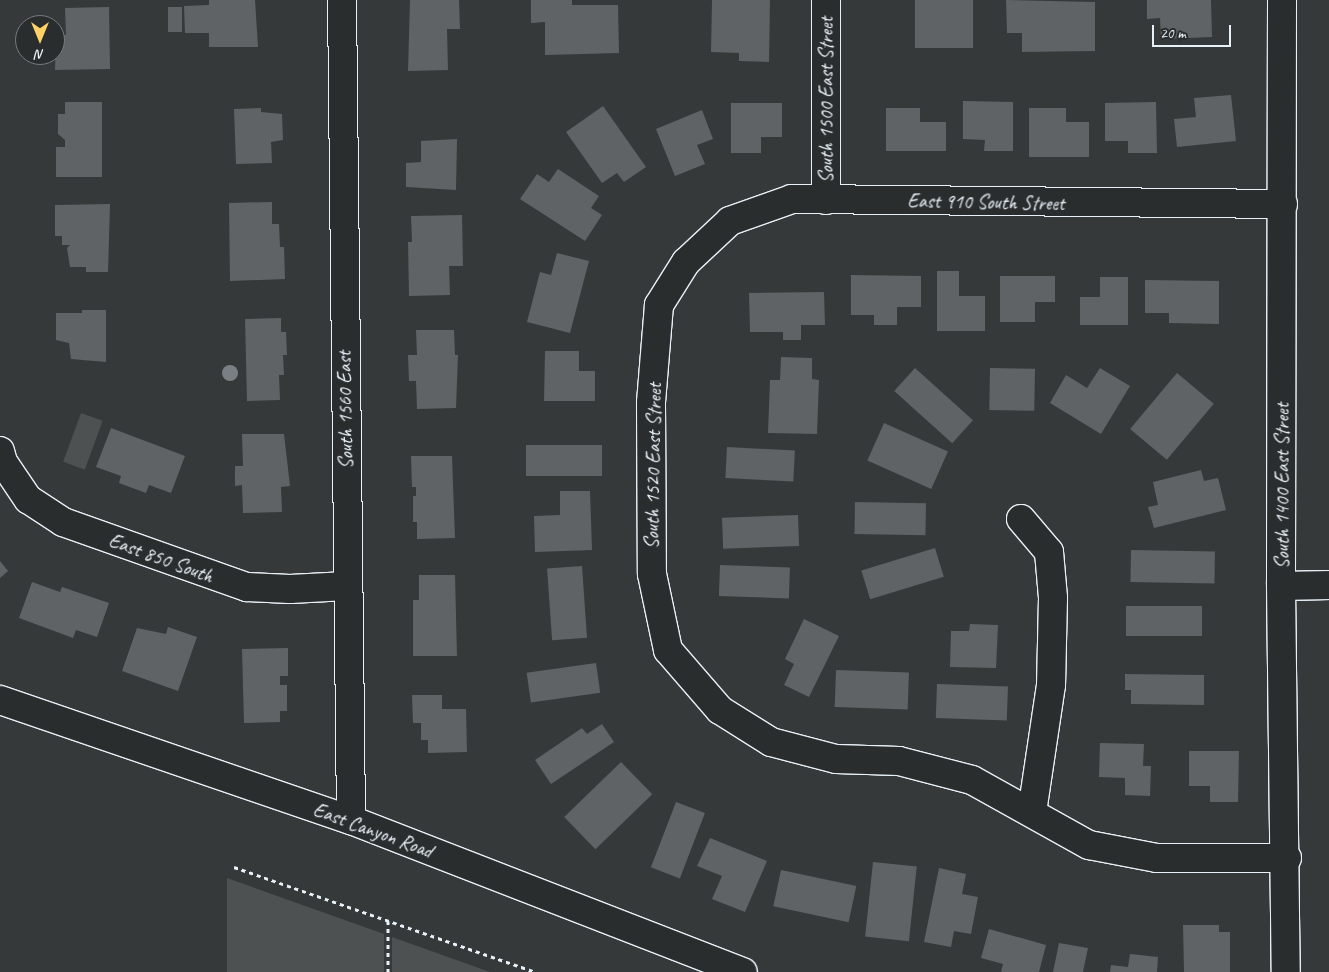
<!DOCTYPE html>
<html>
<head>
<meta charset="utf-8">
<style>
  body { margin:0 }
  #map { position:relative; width:1329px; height:972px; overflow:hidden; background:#35393a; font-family:Caveat,sans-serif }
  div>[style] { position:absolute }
  .green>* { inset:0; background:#4d5152; transform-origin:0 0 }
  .building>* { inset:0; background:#5f6365; transform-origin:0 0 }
  .path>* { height:3px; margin-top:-1.5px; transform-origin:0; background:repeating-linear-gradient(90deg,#e8f1f8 0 4px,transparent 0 8px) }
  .roads { filter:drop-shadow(1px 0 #e8f1f8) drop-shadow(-1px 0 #e8f1f8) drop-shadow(0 1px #e8f1f8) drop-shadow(0 -1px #e8f1f8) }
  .minor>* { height:28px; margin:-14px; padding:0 14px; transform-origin:14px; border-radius:14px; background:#2a2d2e }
  .major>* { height:28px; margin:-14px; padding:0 14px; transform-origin:14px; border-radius:14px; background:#2a2d2e }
  .trees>* { width:16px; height:16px; margin:-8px; border-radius:50%; background:#7a7f83 }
  span { translate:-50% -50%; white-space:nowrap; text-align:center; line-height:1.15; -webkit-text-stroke:4px #2a2d2e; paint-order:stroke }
  .street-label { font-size:20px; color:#e8f1f8 }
  .north { position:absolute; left:15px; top:15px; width:50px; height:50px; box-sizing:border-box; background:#2a2d2e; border:1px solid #767b7f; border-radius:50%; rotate:180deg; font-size:14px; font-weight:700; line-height:20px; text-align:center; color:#e8f1f8 }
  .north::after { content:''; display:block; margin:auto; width:18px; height:22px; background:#ffd166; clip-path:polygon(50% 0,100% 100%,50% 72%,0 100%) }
  .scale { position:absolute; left:1152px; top:25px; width:79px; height:22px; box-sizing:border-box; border:2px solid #e8f1f8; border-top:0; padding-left:6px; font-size:15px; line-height:18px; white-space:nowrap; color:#e8f1f8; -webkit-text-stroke:4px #2a2d2e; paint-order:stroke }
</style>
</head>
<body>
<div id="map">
  <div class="green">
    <div style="left:81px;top:413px;width:23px;height:52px;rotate:20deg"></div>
    <div style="clip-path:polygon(227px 878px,384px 934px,384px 972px,227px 972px)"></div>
    <div style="clip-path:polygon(392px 937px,490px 972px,392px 972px)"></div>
  </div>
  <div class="building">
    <div style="clip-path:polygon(209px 0,255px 0,258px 47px,209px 47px,209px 33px,185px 33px,184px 6px,209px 5px)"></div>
    <div style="clip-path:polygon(410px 0,459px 0,460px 29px,447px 29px,448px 70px,408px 71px)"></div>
    <div style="clip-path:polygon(531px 0,572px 0,572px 5px,618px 5px,619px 53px,545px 55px,545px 22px,531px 23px)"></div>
    <div style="clip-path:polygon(712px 0,770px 0,769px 62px,739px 61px,739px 53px,711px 52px)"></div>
    <div style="left:915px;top:0;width:58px;height:48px"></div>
    <div style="clip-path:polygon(1006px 0,1095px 2px,1095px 51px,1022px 52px,1022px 33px,1007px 33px)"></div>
    <div style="clip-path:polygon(1147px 0,1211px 0,1212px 37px,1161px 39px,1160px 18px,1147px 19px)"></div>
    <div style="clip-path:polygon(109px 7px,110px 69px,55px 70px,56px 35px,66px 35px,65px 8px)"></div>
    <div style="left:168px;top:7px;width:14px;height:25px"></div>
    <div style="clip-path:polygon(1231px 95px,1236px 141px,1177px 147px,1174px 119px,1196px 117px,1194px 98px)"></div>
    <div style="clip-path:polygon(963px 101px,1013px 102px,1013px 151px,984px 151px,985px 140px,963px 139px)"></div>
    <div style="clip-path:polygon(65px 102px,102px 102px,102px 177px,56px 177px,56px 147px,65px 147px,65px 140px,58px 134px,58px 114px,65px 114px)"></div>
    <div style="clip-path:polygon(1156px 102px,1157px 153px,1128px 153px,1128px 141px,1105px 141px,1105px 103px)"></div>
    <div style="clip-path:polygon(731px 103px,782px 103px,782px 137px,761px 137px,761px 153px,731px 153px)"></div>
    <div style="clip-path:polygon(603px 106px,646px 167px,624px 182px,617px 173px,602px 183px,566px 132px)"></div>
    <div style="clip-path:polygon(261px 108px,261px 112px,282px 114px,283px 140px,271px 142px,272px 163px,236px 164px,234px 109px)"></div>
    <div style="clip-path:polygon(886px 108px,920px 108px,920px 122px,946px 122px,946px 151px,886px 151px)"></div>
    <div style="clip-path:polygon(1029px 108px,1066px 108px,1066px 122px,1089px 122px,1089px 157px,1029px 157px)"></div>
    <div style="clip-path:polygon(702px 110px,713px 139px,697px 145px,705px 164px,675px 176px,656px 129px)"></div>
    <div style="clip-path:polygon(457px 139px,456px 190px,406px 187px,406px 163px,421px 162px,421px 141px)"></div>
    <div style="clip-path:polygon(558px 169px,599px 196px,591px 208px,602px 215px,585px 241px,520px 199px,537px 174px,549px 182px)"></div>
    <div style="clip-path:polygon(272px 202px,272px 224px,279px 224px,280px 247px,284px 247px,285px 279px,230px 281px,229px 203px)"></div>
    <div style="clip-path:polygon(110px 204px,108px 272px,86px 272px,86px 267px,70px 267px,67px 248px,70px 245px,62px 245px,62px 236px,55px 236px,55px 205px)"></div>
    <div style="clip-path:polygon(462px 215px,463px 266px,449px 266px,450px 295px,409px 296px,408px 242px,412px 242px,411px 216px)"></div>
    <div style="clip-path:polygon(557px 253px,589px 261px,570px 333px,527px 322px,540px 272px,551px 275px)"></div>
    <div style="clip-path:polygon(937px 271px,959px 271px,959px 296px,985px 296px,985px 331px,937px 331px)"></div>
    <div style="clip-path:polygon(851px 275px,921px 276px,921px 307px,897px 307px,897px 325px,874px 325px,874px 315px,851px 315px)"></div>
    <div style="clip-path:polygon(1000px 276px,1055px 276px,1055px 302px,1035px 302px,1035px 322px,1000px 322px)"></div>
    <div style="clip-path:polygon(1100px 277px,1128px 277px,1128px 325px,1080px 325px,1080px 297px,1100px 297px)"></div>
    <div style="clip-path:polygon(1145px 280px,1219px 281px,1219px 324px,1169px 323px,1169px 313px,1145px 313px)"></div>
    <div style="clip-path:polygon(824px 292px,825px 325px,801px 325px,801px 340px,783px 340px,783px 332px,750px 332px,749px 293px)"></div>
    <div style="clip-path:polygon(82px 310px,106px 310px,106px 362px,71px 359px,69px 343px,56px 340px,56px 313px,82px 313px)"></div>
    <div style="clip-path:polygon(281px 318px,281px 332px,286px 332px,287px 355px,283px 355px,284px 375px,279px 375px,280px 400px,247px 401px,245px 319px)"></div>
    <div style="clip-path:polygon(416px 330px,454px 330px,455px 355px,458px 355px,456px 408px,417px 409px,416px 381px,409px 381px,408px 355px,417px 355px)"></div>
    <div style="clip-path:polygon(545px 351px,579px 351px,579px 371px,595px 371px,595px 401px,544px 401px)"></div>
    <div style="clip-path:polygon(781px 357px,812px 358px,812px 379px,819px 380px,817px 434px,768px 433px,770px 380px,780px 380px)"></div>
    <div style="left:915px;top:368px;width:78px;height:31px;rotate:42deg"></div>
    <div style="left:990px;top:368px;width:45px;height:42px;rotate:1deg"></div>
    <div style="clip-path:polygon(1100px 368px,1130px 386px,1101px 434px,1050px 403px,1066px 375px,1087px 388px)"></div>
    <div style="left:1177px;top:373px;width:48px;height:73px;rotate:40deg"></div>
    <div style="left:884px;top:423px;width:70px;height:41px;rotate:24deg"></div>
    <div style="clip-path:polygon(111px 428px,185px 456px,171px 493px,149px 485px,146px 493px,119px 483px,121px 476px,96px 467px)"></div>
    <div style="clip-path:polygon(242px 434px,284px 434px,290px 486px,281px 487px,282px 512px,243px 513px,242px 485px,235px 486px,235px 466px,243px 466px)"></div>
    <div style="left:602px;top:445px;width:31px;height:76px;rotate:90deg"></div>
    <div style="left:727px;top:447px;width:68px;height:31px;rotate:3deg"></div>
    <div style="clip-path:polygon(411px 456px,452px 456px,455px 538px,417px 539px,417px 522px,413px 522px,413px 496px,416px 496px,416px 487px,412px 487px)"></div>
    <div style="clip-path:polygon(1201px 470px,1204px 481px,1218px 478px,1226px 510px,1154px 528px,1148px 507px,1158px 505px,1153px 482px)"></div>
    <div style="clip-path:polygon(560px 491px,590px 491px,592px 550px,535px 552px,534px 516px,560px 515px)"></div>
    <div style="left:855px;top:502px;width:71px;height:32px;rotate:1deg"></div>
    <div style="left:798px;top:515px;width:31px;height:76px;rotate:88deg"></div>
    <div style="left:935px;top:548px;width:30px;height:77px;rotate:73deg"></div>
    <div style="left:1131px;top:550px;width:84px;height:32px;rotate:1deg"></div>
    <div style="clip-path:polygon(0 561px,8px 571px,0 578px)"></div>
    <div style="left:720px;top:565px;width:70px;height:31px;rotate:2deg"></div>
    <div style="left:582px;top:566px;width:72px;height:35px;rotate:86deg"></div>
    <div style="clip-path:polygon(419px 575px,455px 575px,457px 656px,413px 656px,413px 600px,419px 600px)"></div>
    <div style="clip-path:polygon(32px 582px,60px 592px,62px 587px,109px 603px,97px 637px,76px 630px,73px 638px,19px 618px)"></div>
    <div style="left:1202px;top:606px;width:30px;height:76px;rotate:90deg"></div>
    <div style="clip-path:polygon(804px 619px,839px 636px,809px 697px,784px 685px,794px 664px,785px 659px)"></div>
    <div style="clip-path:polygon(970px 624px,998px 625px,996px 668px,950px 667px,951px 631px,969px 631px)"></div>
    <div style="clip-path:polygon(168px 627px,197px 637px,178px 691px,122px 671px,137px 628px,166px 634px)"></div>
    <div style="clip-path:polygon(288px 648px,288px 676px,280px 676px,280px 685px,287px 685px,287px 711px,280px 711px,280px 722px,244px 723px,242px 649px)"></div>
    <div style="left:596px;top:663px;width:30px;height:70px;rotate:82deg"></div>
    <div style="left:836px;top:670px;width:73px;height:37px;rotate:2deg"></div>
    <div style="clip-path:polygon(1125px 674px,1204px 675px,1204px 705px,1131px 704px,1131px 690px,1125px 690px)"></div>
    <div style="left:937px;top:684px;width:71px;height:34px;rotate:2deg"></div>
    <div style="clip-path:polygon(412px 695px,442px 695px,442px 709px,466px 709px,467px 752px,428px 753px,428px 740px,421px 740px,421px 723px,413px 723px)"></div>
    <div style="clip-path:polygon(602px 724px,614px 742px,551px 784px,535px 760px,582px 728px,587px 734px)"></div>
    <div style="clip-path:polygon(1100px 743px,1144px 744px,1143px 766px,1151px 766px,1150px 796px,1125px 795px,1125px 778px,1099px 777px)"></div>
    <div style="clip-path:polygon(1189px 751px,1239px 751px,1238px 802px,1210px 802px,1210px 786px,1189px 786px)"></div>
    <div style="left:621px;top:762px;width:45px;height:79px;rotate:46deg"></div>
    <div style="left:676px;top:802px;width:31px;height:70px;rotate:21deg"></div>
    <div style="clip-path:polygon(710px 838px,767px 861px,745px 912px,712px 899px,722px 876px,697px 866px)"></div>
    <div style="left:873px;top:862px;width:44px;height:75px;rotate:6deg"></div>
    <div style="clip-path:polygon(939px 868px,966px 874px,962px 894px,978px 897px,971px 934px,954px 931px,951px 947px,924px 942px)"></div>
    <div style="left:781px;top:870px;width:77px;height:37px;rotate:12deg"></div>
    <div style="clip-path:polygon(1183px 925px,1219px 925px,1219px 932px,1230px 932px,1230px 972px,1184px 972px)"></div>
    <div style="clip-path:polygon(989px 929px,1046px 945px,1039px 972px,1001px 972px,1003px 964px,981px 958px)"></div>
    <div style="clip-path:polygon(1059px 943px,1088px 948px,1083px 972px,1053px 972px)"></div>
    <div style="clip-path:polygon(1130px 954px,1158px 957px,1157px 972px,1110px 972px,1111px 965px,1128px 967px)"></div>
  </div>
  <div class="path">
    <div style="left:234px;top:867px;width:320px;rotate:19.2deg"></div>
    <div style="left:388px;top:972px;width:51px;rotate:-90deg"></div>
  </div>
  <div class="roads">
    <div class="minor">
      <div style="left:342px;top:0;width:820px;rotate:89.37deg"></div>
      <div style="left:1282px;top:0;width:586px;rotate:90.1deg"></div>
      <div style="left:1281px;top:586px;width:386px;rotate:89.3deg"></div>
      <div style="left:826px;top:200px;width:200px;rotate:-90deg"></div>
      <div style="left:1283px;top:204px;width:491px;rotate:-179.4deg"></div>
      <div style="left:792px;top:199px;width:66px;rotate:160.5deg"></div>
      <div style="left:730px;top:221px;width:60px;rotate:137deg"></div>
      <div style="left:686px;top:262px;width:51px;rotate:122.1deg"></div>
      <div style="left:659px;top:305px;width:98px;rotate:94.7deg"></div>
      <div style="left:651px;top:403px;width:171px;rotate:89.7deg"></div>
      <div style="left:652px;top:574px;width:78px;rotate:78.1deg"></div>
      <div style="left:668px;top:650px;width:79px;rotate:49.1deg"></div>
      <div style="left:720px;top:710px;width:60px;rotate:32.1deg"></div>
      <div style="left:771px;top:742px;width:67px;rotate:14.7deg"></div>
      <div style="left:836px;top:759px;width:63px;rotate:1.8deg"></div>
      <div style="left:899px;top:761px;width:75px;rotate:14.6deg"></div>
      <div style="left:972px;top:780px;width:134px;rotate:29.1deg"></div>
      <div style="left:1089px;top:845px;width:69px;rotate:10.8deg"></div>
      <div style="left:1157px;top:858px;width:130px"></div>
      <div style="left:0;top:451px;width:11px;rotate:75deg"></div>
      <div style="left:3px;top:462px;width:45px;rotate:56deg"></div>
      <div style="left:28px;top:499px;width:42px;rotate:33.3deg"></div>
      <div style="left:63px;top:522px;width:195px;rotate:19.5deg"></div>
      <div style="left:247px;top:587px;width:43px;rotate:2.7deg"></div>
      <div style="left:290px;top:589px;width:57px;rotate:-3deg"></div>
      <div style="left:1021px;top:519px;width:43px;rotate:49.7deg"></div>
      <div style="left:1049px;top:552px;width:46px;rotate:85deg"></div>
      <div style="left:1053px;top:598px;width:87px;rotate:91.3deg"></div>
      <div style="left:1051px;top:685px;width:128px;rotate:98.5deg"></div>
      <div style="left:1281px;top:586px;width:48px;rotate:-1.2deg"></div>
    </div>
    <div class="major">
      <div style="left:0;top:700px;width:371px;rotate:18.9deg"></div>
      <div style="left:351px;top:820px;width:420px;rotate:21.2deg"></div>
    </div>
  </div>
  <div class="trees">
    <div style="left:230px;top:373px"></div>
  </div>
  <div class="street-label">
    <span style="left:826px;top:100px;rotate:-90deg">South 1500 East Street</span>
    <span style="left:986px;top:202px;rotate:1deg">East 910 South Street</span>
    <span style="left:345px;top:410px;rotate:-91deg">South 1560 East</span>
    <span style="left:653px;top:466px;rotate:-89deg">South 1520 East Street</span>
    <span style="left:1282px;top:486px;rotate:-90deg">South 1400 East Street</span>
    <span style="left:161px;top:558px;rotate:20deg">East 850 South</span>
    <span style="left:373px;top:830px;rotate:20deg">East Canyon Road</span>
  </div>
  <div class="north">N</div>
  <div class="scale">20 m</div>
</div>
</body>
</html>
